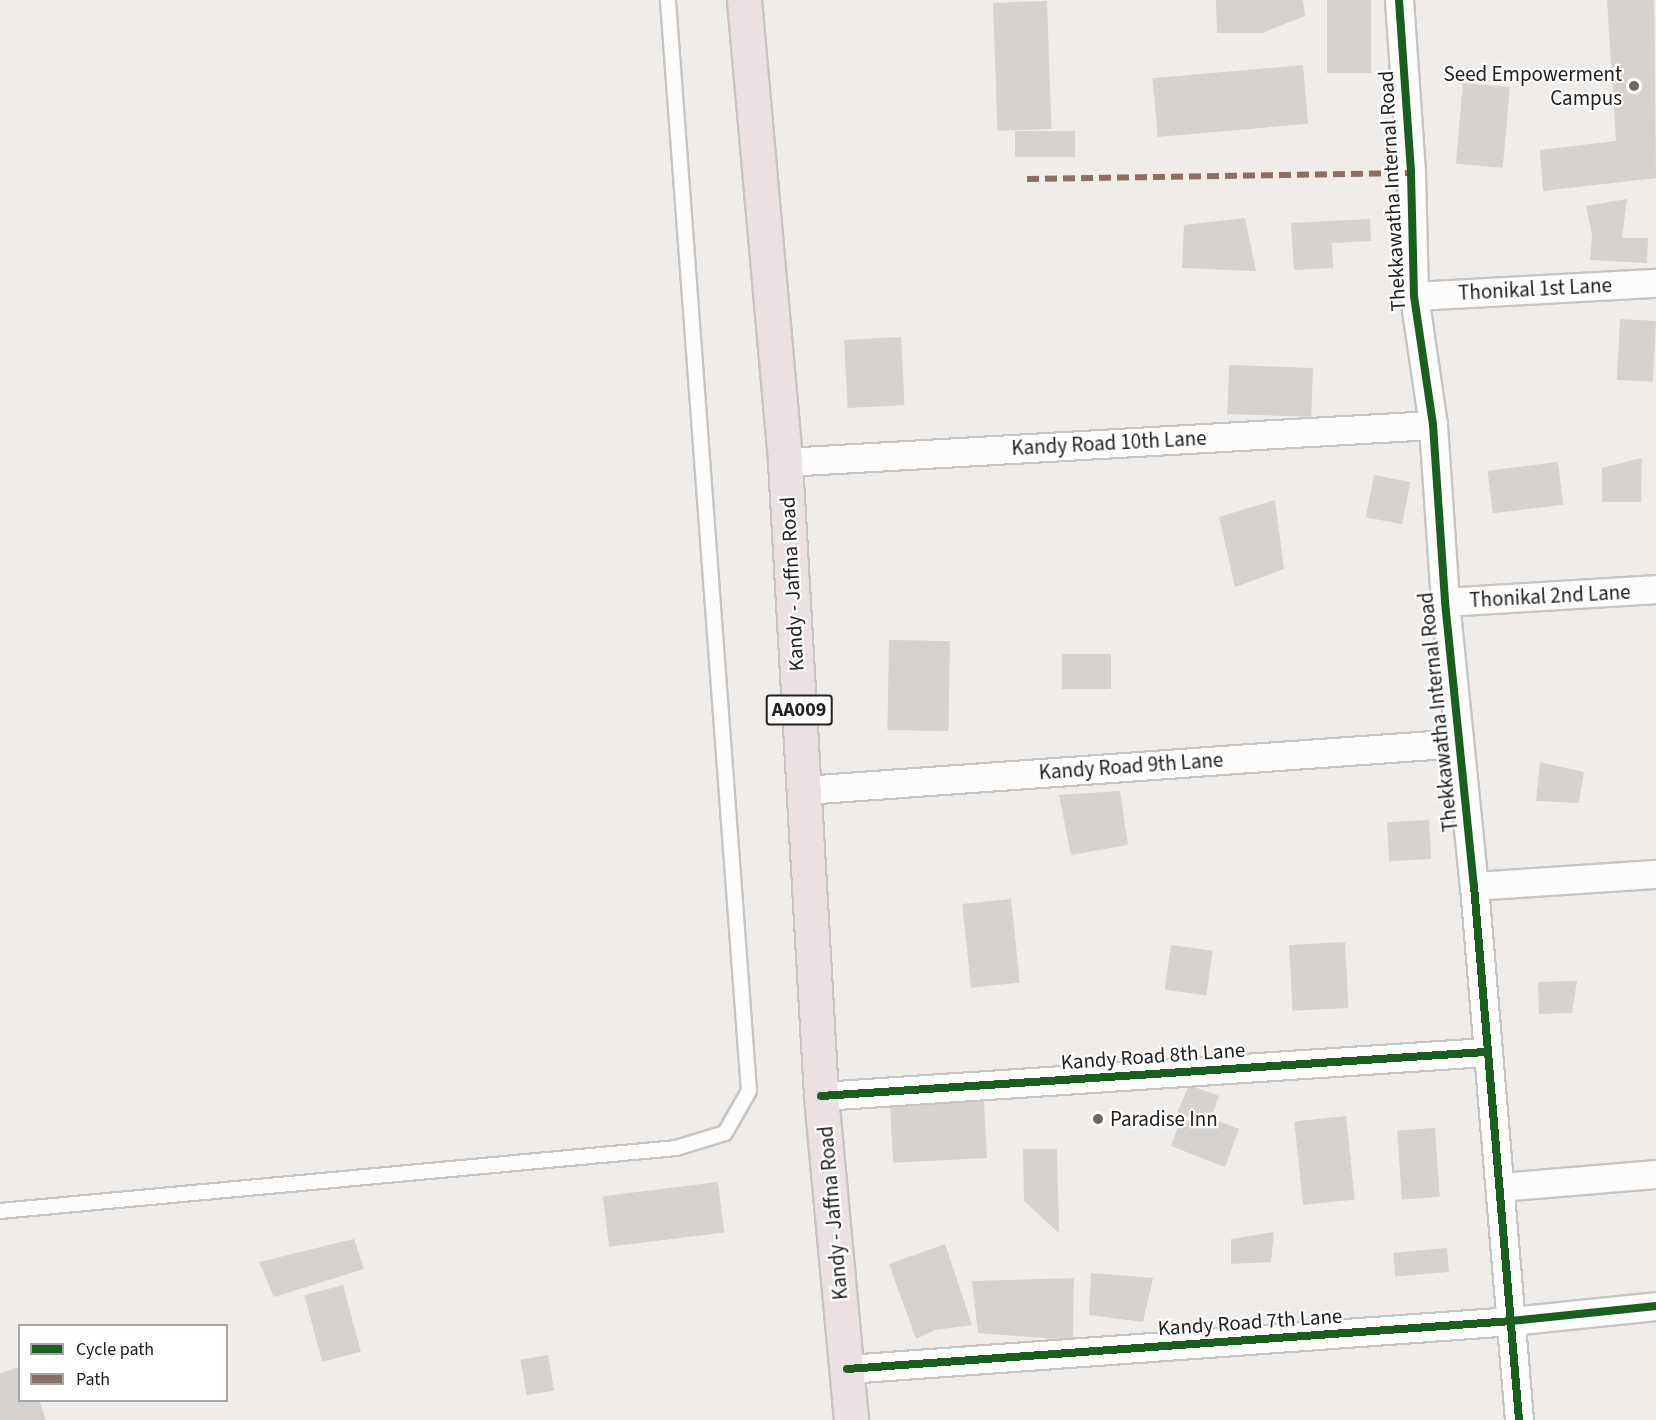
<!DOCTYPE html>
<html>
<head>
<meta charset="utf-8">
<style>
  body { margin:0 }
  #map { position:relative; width:1656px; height:1420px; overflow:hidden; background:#efece9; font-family:"Source Sans 3",sans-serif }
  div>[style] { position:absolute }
  .building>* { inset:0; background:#d6d2d0; transform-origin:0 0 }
  .roads { filter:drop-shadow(2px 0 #c6c5c4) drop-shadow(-2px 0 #c6c5c4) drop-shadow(0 2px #c6c5c4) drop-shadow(0 -2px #c6c5c4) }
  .lane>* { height:14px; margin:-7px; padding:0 7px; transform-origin:7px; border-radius:7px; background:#fdfcfc }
  .street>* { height:27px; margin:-13.5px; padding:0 13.5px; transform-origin:13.5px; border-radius:13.5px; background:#fdfcfc }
  .highway>* { height:33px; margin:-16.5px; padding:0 16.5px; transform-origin:16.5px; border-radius:16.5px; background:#ebe0e2 }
  .quiet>* { height:6px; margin-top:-3px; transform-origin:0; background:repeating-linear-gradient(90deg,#8d6e63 0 12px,transparent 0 18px) }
  .cycleway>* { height:8px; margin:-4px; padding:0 4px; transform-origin:4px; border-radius:4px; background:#1b5e20 }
  .dots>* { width:16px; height:16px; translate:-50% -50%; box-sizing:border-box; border:3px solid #fff; border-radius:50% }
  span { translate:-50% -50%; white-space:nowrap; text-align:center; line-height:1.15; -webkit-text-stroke:4.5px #fff; paint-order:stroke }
  .shield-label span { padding:2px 4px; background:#fff; border:2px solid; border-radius:4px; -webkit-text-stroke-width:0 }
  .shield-label { font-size:20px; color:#212121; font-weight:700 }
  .poi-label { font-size:21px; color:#212121 }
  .right { translate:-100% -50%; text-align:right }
  .left { translate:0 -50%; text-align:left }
  .street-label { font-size:21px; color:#212121 }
  .legend { position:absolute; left:18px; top:1324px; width:210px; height:78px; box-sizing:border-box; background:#fff; border:2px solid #a6a6a6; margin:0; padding:8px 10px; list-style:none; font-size:18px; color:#212121 }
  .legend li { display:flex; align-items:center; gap:12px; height:30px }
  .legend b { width:30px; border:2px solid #a6a6a6 }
</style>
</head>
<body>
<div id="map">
  <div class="building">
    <div style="clip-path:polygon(1216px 0,1303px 0,1305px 16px,1262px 33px,1217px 33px)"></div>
    <div style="left:1327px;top:0;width:44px;height:73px"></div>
    <div style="clip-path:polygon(1607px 0,1654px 0,1656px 178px,1543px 191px,1540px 150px,1616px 141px)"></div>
    <div style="left:1047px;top:1px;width:128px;height:54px;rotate:88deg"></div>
    <div style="left:1303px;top:65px;width:59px;height:151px;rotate:85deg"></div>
    <div style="left:1463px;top:83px;width:47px;height:81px;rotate:5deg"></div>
    <div style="left:1015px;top:131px;width:60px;height:26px"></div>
    <div style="clip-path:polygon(1627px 199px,1622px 238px,1648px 238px,1647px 263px,1590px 260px,1592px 235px,1586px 206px)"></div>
    <div style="clip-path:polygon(1245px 218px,1256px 271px,1182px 268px,1184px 225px)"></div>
    <div style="clip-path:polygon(1370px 219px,1371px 241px,1332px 243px,1333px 268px,1294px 270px,1291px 223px)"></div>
    <div style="left:1620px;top:319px;width:36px;height:61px;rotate:3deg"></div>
    <div style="left:901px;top:337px;width:68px;height:57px;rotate:87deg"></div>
    <div style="left:1229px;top:365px;width:84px;height:49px;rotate:2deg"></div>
    <div style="clip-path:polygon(1642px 458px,1641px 502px,1602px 502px,1602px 468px)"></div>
    <div style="left:1558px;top:462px;width:43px;height:71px;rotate:83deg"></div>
    <div style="left:1374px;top:475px;width:37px;height:43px;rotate:11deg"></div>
    <div style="clip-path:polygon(1275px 500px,1284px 569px,1235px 587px,1219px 517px)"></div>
    <div style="left:889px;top:640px;width:61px;height:90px;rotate:1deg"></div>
    <div style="left:1062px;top:654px;width:49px;height:35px"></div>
    <div style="clip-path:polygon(1540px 762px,1584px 772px,1579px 803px,1536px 801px)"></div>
    <div style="clip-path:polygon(1120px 791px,1128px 845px,1071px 855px,1059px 795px)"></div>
    <div style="left:1429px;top:820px;width:39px;height:42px;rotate:87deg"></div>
    <div style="left:1011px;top:899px;width:84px;height:49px;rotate:84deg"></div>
    <div style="left:1345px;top:942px;width:66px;height:56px;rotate:87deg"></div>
    <div style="left:1171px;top:945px;width:42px;height:45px;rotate:8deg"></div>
    <div style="clip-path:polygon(1577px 981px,1572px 1013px,1539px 1014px,1538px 982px)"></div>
    <div style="clip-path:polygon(1189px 1085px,1219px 1096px,1211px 1118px,1239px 1129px,1225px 1167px,1171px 1146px,1180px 1121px,1198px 1120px,1177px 1113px)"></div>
    <div style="left:984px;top:1101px;width:57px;height:94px;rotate:87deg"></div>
    <div style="left:1346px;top:1116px;width:84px;height:52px;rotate:84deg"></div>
    <div style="left:1435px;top:1128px;width:69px;height:38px;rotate:86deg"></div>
    <div style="clip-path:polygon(1023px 1149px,1057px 1149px,1059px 1233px,1024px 1201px)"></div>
    <div style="left:718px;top:1182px;width:51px;height:116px;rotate:83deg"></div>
    <div style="clip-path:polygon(1274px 1232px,1271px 1262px,1231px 1264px,1231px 1239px)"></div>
    <div style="clip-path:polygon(354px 1239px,364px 1269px,274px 1297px,259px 1262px)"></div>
    <div style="clip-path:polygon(945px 1244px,972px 1325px,935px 1330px,916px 1339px,889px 1264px)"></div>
    <div style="left:1447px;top:1248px;width:24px;height:54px;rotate:85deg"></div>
    <div style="clip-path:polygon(1091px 1273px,1153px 1278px,1143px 1322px,1089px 1315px)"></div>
    <div style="clip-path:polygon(1074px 1278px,1073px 1340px,978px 1333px,972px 1281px)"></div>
    <div style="left:343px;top:1285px;width:69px;height:40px;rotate:75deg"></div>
    <div style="left:548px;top:1355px;width:36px;height:28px;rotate:80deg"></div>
    <div style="clip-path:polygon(20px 1367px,20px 1400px,39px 1400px,46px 1420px,0 1420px,0 1373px)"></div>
  </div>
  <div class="roads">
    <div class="lane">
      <div style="left:0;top:1211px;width:679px;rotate:-5.32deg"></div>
      <div style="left:676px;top:1148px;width:51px;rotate:-17deg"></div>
      <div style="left:725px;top:1133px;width:48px;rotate:-60.3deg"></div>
      <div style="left:749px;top:1091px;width:1094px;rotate:-94.25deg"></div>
    </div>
    <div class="street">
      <div style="left:1399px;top:0;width:173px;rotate:86deg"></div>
      <div style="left:1411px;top:173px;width:123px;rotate:88.6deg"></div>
      <div style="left:1414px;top:296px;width:130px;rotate:81.6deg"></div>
      <div style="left:1433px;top:425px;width:177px;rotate:86.1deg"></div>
      <div style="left:1445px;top:602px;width:285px;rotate:84.2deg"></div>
      <div style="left:1474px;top:886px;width:536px;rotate:85.18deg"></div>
      <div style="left:1414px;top:296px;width:242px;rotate:-3.1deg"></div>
      <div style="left:785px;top:462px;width:649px;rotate:-3.27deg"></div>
      <div style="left:1445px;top:602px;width:211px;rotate:-3.5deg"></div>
      <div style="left:804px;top:790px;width:657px;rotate:-4.1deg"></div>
      <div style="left:1474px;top:886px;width:182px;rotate:-3.8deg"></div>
      <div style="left:821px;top:1096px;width:666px;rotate:-3.79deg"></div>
      <div style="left:1500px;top:1187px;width:157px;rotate:-4.8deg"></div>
      <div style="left:847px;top:1369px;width:666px;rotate:-4.13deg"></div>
      <div style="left:1511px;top:1321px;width:146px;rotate:-5.9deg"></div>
    </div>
    <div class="highway">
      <div style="left:744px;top:0;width:464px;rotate:84.9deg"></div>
      <div style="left:785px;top:462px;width:635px;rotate:86.75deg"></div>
      <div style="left:821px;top:1096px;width:325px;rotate:84.7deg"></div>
    </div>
  </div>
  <div class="quiet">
    <div style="left:1027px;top:179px;width:384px;rotate:-0.9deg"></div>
  </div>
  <div class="cycleway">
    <div style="left:1399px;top:0;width:173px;rotate:86deg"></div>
    <div style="left:1411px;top:173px;width:123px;rotate:88.6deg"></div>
    <div style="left:1414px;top:296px;width:130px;rotate:81.6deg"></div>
    <div style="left:1433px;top:425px;width:177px;rotate:86.1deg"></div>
    <div style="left:1445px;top:602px;width:285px;rotate:84.2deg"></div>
    <div style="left:1474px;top:886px;width:536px;rotate:85.18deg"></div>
    <div style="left:821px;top:1096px;width:666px;rotate:-3.79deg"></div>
    <div style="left:847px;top:1369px;width:666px;rotate:-4.13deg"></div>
    <div style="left:1511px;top:1321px;width:146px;rotate:-5.9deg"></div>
  </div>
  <div class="dots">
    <div style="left:1634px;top:86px;background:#696867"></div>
    <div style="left:1098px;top:1119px;background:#696867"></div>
  </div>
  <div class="shield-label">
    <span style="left:799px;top:710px">AA009</span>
  </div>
  <div class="poi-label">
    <span class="right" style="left:1622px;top:86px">Seed Empowerment<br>Campus</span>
    <span class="left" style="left:1110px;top:1119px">Paradise Inn</span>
  </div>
  <div class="street-label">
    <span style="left:1392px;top:191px;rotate:-93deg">Thekkawatha Internal Road</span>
    <span style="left:1535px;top:289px;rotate:-3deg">Thonikal 1st Lane</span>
    <span style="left:1109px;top:443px;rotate:-3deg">Kandy Road 10th Lane</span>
    <span style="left:792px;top:584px;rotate:-93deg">Kandy - Jaffna Road</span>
    <span style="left:1550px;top:596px;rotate:-3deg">Thonikal 2nd Lane</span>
    <span style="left:1438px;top:712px;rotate:-96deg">Thekkawatha Internal Road</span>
    <span style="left:1131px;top:766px;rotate:-4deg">Kandy Road 9th Lane</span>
    <span style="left:1153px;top:1056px;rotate:-4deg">Kandy Road 8th Lane</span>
    <span style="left:833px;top:1213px;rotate:-95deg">Kandy - Jaffna Road</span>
    <span style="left:1250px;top:1322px;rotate:-4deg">Kandy Road 7th Lane</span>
  </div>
  <ul class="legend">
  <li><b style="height:8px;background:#1b5e20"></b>Cycle path</li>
  <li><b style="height:8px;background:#8d6e63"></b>Path</li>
  </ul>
</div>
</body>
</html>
